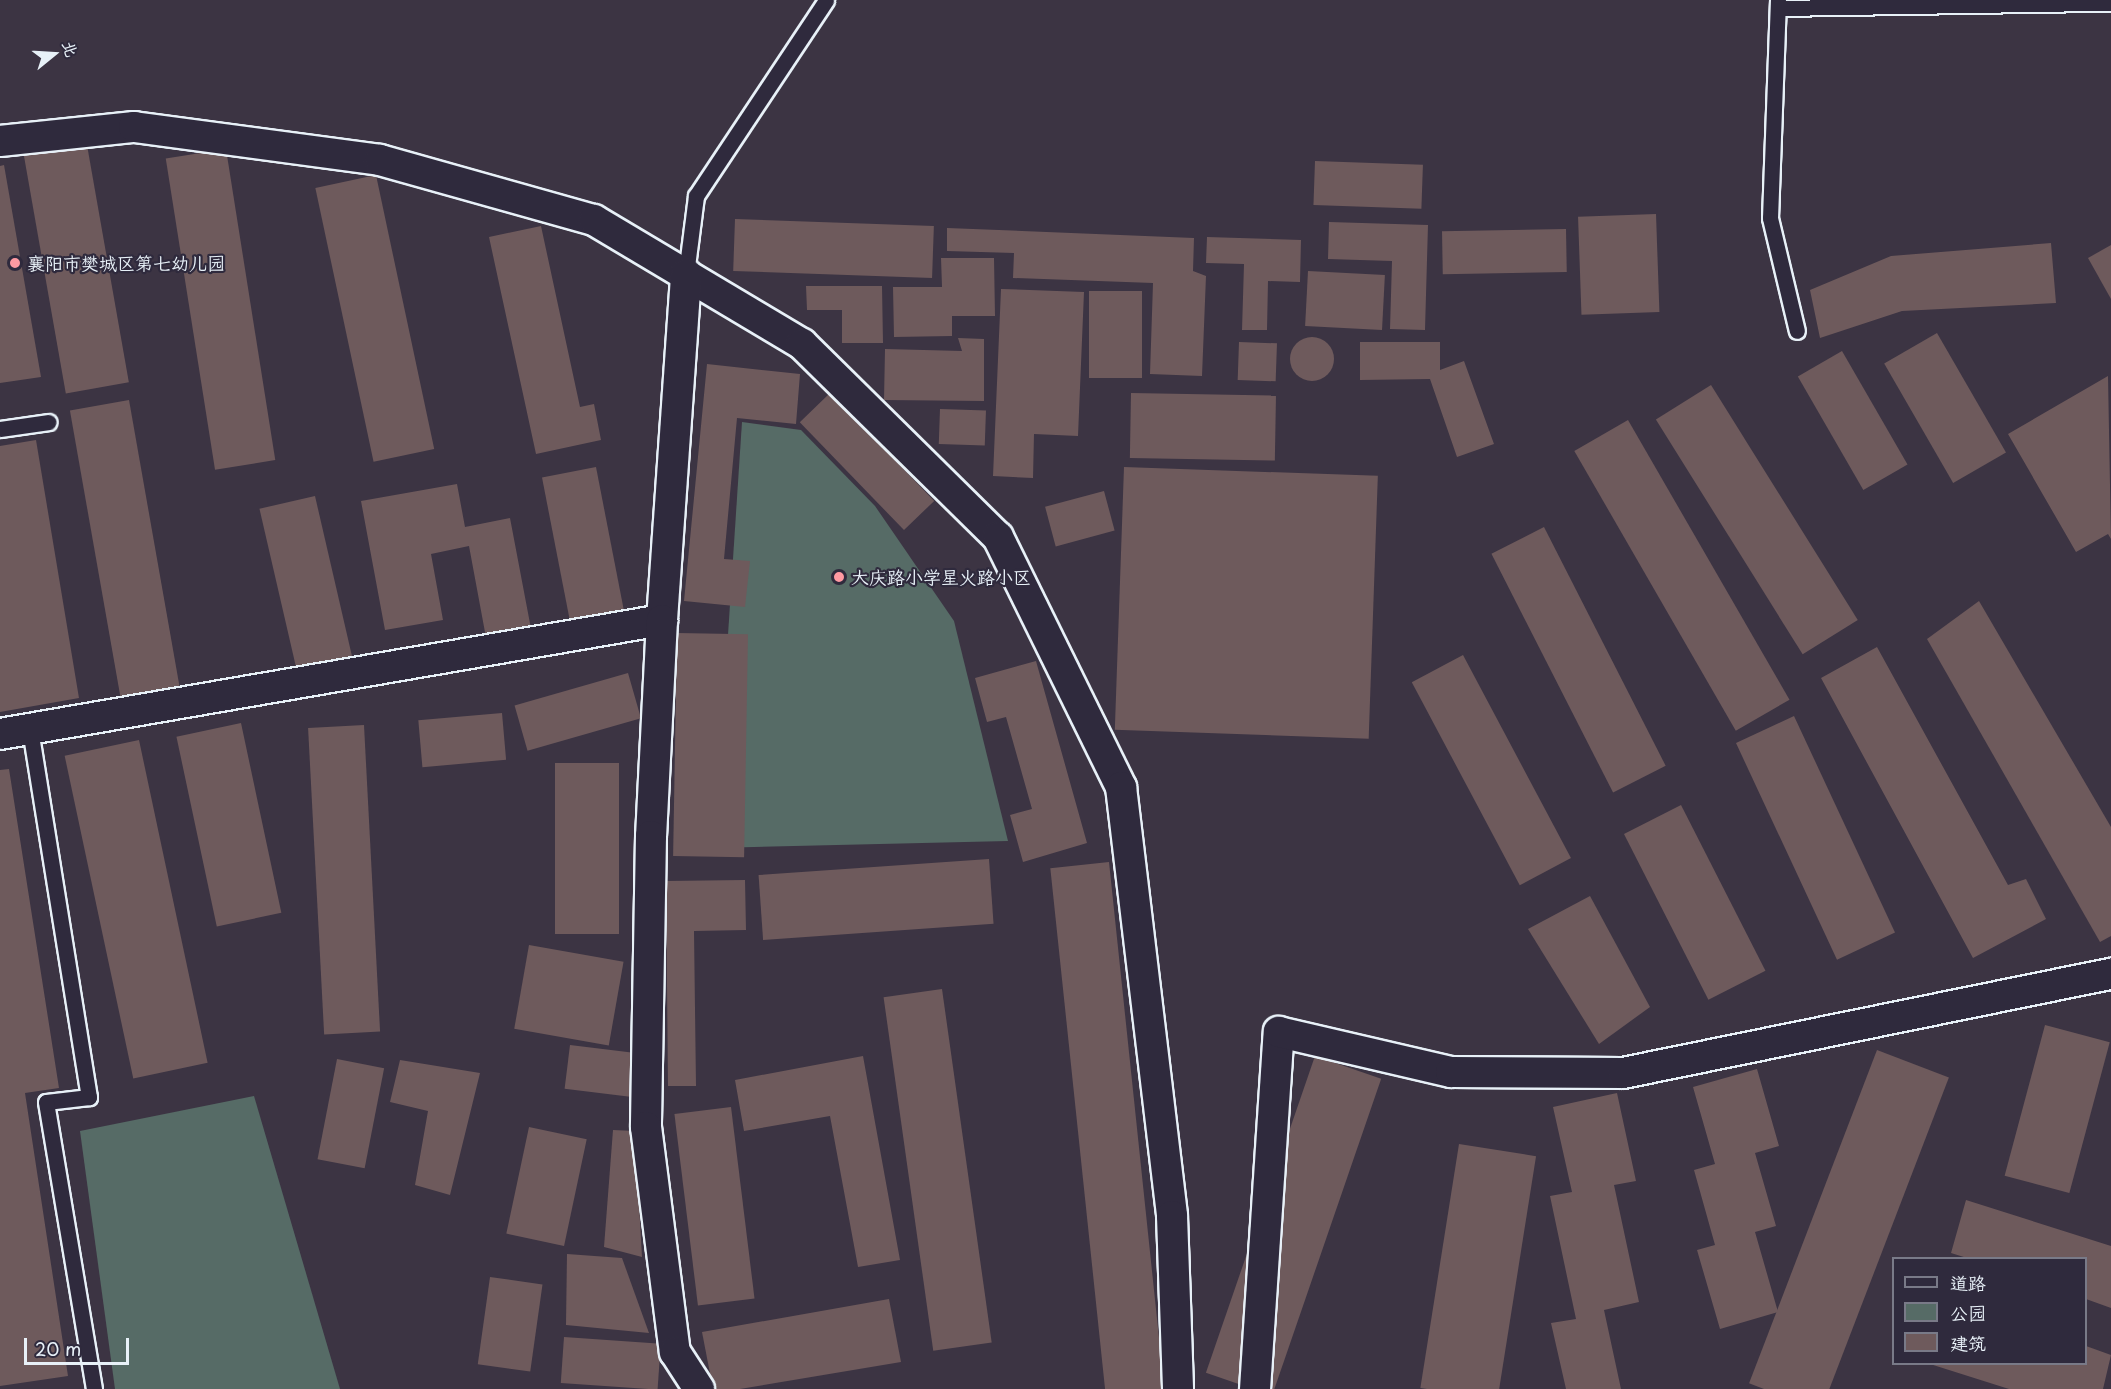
<!DOCTYPE html>
<html>
<head>
<meta charset="utf-8">
<style>
  body { margin:0 }
  #map { position:relative; width:2111px; height:1389px; overflow:hidden; background:#3c3443; font-family:"Playpen Sans","LXGW WenKai TC",sans-serif }
  div>[style] { position:absolute }
  .green>* { inset:0; background:#566b66 }
  .building>* { inset:0; background:#6e5a5c; transform-origin:0 0 }
  .round { border-radius:50% }
  .roads { filter:drop-shadow(2px 0 #e8f1f8) drop-shadow(-2px 0 #e8f1f8) drop-shadow(0 2px #e8f1f8) drop-shadow(0 -2px #e8f1f8) }
  .lane>* { height:15px; margin:-7.5px; padding:0 7.5px; transform-origin:7.5px; border-radius:7.5px; background:#2f2a3d }
  .street>* { height:30px; margin:-15px; padding:0 15px; transform-origin:15px; border-radius:15px; background:#2f2a3d }
  .dots>* { width:16px; height:16px; translate:-50% -50%; box-sizing:border-box; border:3px solid #2f2a3d; border-radius:50% }
  span { translate:-50% -50%; white-space:nowrap; text-align:center; line-height:1.15; -webkit-text-stroke:4.5px #2f2a3d; paint-order:stroke }
  .poi-label { font-size:18px; color:#e8f1f8 }
  .left { translate:0 -50%; text-align:left }
  .legend { position:absolute; left:1892px; top:1257px; width:195px; height:108px; box-sizing:border-box; background:#2f2a3d; border:2px solid #797a88; margin:0; padding:8px 10px; list-style:none; font-size:18px; color:#e8f1f8 }
  .legend li { display:flex; align-items:center; gap:12px; height:30px }
  .legend b { width:30px; border:2px solid #797a88 }
  .north { position:absolute; left:24px; top:24px; width:60px; height:60px; -webkit-text-stroke:4px #2f2a3d; paint-order:stroke; rotate:72deg; font-size:16px; font-weight:700; line-height:24px; text-align:center; color:#e8f1f8 }
  .north::after { content:''; display:block; margin:auto; width:21px; height:27px; background:#e8f1f8; clip-path:polygon(50% 0,100% 100%,50% 72%,0 100%) }
  .scale { position:absolute; left:24px; top:1338px; width:105px; height:27px; box-sizing:border-box; border:3px solid #e8f1f8; border-top:0; padding-left:8px; font-size:18px; line-height:21px; white-space:nowrap; color:#e8f1f8; -webkit-text-stroke:4px #2f2a3d; paint-order:stroke }
</style>
</head>
<body>
<div id="map">
  <div class="green">
    <div style="clip-path:polygon(742px 422px,801px 430px,875px 506px,954px 621px,1008px 841px,714px 848px)"></div>
    <div style="clip-path:polygon(254px 1096px,340px 1389px,115px 1389px,80px 1131px)"></div>
  </div>
  <div class="building">
    <div style="left:87px;top:145px;width:241px;height:64px;rotate:80deg"></div>
    <div style="left:226px;top:149px;width:315px;height:61px;rotate:81deg"></div>
    <div style="left:1315px;top:161px;width:108px;height:44px;rotate:2deg"></div>
    <div style="clip-path:polygon(4px 165px,41px 377px,0 383px,0 166px)"></div>
    <div style="left:376px;top:175px;width:280px;height:62px;rotate:78deg"></div>
    <div style="left:1656px;top:214px;width:98px;height:78px;rotate:88deg"></div>
    <div style="left:735px;top:219px;width:199px;height:52px;rotate:2deg"></div>
    <div style="clip-path:polygon(1329px 222px,1428px 225px,1425px 330px,1390px 329px,1392px 261px,1328px 259px)"></div>
    <div style="clip-path:polygon(541px 226px,580px 407px,594px 404px,601px 440px,536px 454px,489px 237px)"></div>
    <div style="clip-path:polygon(947px 228px,1194px 238px,1193px 271px,1206px 276px,1202px 376px,1150px 374px,1153px 283px,1013px 278px,1014px 253px,947px 251px)"></div>
    <div style="left:1566px;top:229px;width:43px;height:124px;rotate:89deg"></div>
    <div style="clip-path:polygon(1207px 237px,1301px 240px,1300px 282px,1268px 281px,1267px 330px,1242px 330px,1244px 264px,1206px 263px)"></div>
    <div style="clip-path:polygon(2051px 243px,2056px 303px,1902px 311px,1820px 338px,1810px 290px,1891px 256px)"></div>
    <div style="clip-path:polygon(2111px 245px,2111px 299px,2088px 258px)"></div>
    <div style="clip-path:polygon(941px 258px,994px 258px,995px 316px,952px 316px,952px 336px,894px 337px,893px 287px,942px 287px)"></div>
    <div style="left:1308px;top:271px;width:77px;height:55px;rotate:3deg"></div>
    <div style="clip-path:polygon(806px 286px,882px 286px,883px 343px,842px 343px,842px 310px,807px 310px)"></div>
    <div style="clip-path:polygon(1001px 289px,1084px 292px,1078px 436px,1034px 434px,1033px 478px,993px 476px)"></div>
    <div style="left:1089px;top:291px;width:53px;height:87px"></div>
    <div style="left:1937px;top:333px;width:138px;height:61px;rotate:60deg"></div>
    <div class="round" style="left:1290px;top:337px;width:44px;height:44px"></div>
    <div style="clip-path:polygon(958px 338px,984px 339px,984px 401px,884px 400px,885px 349px,962px 351px)"></div>
    <div style="left:1239px;top:342px;width:38px;height:38px;rotate:2deg"></div>
    <div style="clip-path:polygon(1360px 342px,1440px 342px,1440px 370px,1464px 361px,1494px 444px,1457px 457px,1430px 379px,1360px 380px)"></div>
    <div style="left:1842px;top:351px;width:131px;height:51px;rotate:60deg"></div>
    <div style="clip-path:polygon(707px 364px,800px 374px,796px 424px,737px 418px,724px 559px,750px 561px,745px 607px,684px 601px)"></div>
    <div style="clip-path:polygon(2108px 376px,2111px 539px,2108px 534px,2076px 552px,2008px 434px)"></div>
    <div style="left:1711px;top:385px;width:277px;height:65px;rotate:58deg"></div>
    <div style="left:830px;top:393px;width:150px;height:42px;rotate:46deg"></div>
    <div style="left:1131px;top:393px;width:145px;height:65px;rotate:1deg"></div>
    <div style="left:129px;top:400px;width:293px;height:60px;rotate:80deg"></div>
    <div style="left:940px;top:409px;width:46px;height:35px;rotate:2deg"></div>
    <div style="left:1628px;top:420px;width:323px;height:62px;rotate:60deg"></div>
    <div style="clip-path:polygon(36px 440px,79px 698px,0 712px,0 446px)"></div>
    <div style="left:596px;top:467px;width:145px;height:55px;rotate:79deg"></div>
    <div style="left:1124px;top:467px;width:254px;height:263px;rotate:2deg"></div>
    <div style="clip-path:polygon(457px 484px,465px 527px,510px 518px,532px 634px,487px 643px,469px 546px,431px 554px,443px 620px,385px 630px,361px 501px)"></div>
    <div style="left:1104px;top:491px;width:41px;height:61px;rotate:75deg"></div>
    <div style="left:315px;top:496px;width:165px;height:57px;rotate:77deg"></div>
    <div style="left:1544px;top:527px;width:268px;height:59px;rotate:63deg"></div>
    <div style="clip-path:polygon(1979px 601px,2111px 827px,2111px 936px,2100px 942px,1927px 639px)"></div>
    <div style="left:677px;top:633px;width:71px;height:223px;rotate:1deg"></div>
    <div style="clip-path:polygon(1877px 647px,2008px 885px,2026px 879px,2046px 919px,1973px 958px,1821px 678px)"></div>
    <div style="left:1463px;top:655px;width:230px;height:58px;rotate:62deg"></div>
    <div style="clip-path:polygon(1036px 661px,1087px 843px,1023px 862px,1010px 815px,1032px 809px,1006px 717px,987px 722px,975px 678px)"></div>
    <div style="left:628px;top:673px;width:47px;height:118px;rotate:74deg"></div>
    <div style="left:502px;top:713px;width:47px;height:84px;rotate:85deg"></div>
    <div style="left:1794px;top:716px;width:239px;height:64px;rotate:65deg"></div>
    <div style="left:241px;top:723px;width:194px;height:66px;rotate:78deg"></div>
    <div style="left:364px;top:725px;width:307px;height:56px;rotate:87deg"></div>
    <div style="left:139px;top:740px;width:330px;height:76px;rotate:78deg"></div>
    <div style="left:555px;top:763px;width:64px;height:171px"></div>
    <div style="clip-path:polygon(9px 769px,59px 1088px,25px 1093px,68px 1376px,0 1386px,0 770px)"></div>
    <div style="left:1681px;top:805px;width:186px;height:64px;rotate:63deg"></div>
    <div style="left:989px;top:859px;width:65px;height:231px;rotate:86deg"></div>
    <div style="left:1109px;top:862px;width:530px;height:59px;rotate:84deg"></div>
    <div style="clip-path:polygon(745px 880px,746px 930px,694px 931px,696px 1086px,668px 1086px,666px 881px)"></div>
    <div style="clip-path:polygon(1590px 896px,1650px 1007px,1599px 1044px,1528px 929px)"></div>
    <div style="left:529px;top:945px;width:96px;height:85px;rotate:10deg"></div>
    <div style="left:942px;top:989px;width:357px;height:59px;rotate:82deg"></div>
    <div style="left:2045px;top:1025px;width:67px;height:156px;rotate:15deg"></div>
    <div style="left:570px;top:1045px;width:70px;height:44px;rotate:7deg"></div>
    <div style="left:1877px;top:1050px;width:77px;height:357px;rotate:21deg"></div>
    <div style="clip-path:polygon(863px 1056px,900px 1260px,858px 1267px,830px 1116px,744px 1131px,735px 1080px)"></div>
    <div style="left:1315px;top:1056px;width:70px;height:335px;rotate:19deg"></div>
    <div style="left:337px;top:1059px;width:48px;height:102px;rotate:11deg"></div>
    <div style="clip-path:polygon(400px 1060px,480px 1073px,450px 1195px,415px 1185px,428px 1111px,390px 1102px)"></div>
    <div style="clip-path:polygon(1757px 1069px,1779px 1146px,1755px 1153px,1776px 1226px,1755px 1232px,1778px 1312px,1720px 1329px,1697px 1250px,1715px 1245px,1694px 1170px,1715px 1164px,1693px 1087px)"></div>
    <div style="clip-path:polygon(1617px 1093px,1636px 1181px,1614px 1185px,1639px 1302px,1604px 1310px,1621px 1389px,1566px 1389px,1551px 1323px,1576px 1319px,1550px 1196px,1572px 1192px,1553px 1107px)"></div>
    <div style="left:731px;top:1107px;width:193px;height:57px;rotate:83deg"></div>
    <div style="left:529px;top:1127px;width:59px;height:109px;rotate:12deg"></div>
    <div style="clip-path:polygon(613px 1130px,635px 1131px,642px 1257px,604px 1247px)"></div>
    <div style="left:1459px;top:1144px;width:78px;height:247px;rotate:9deg"></div>
    <div style="clip-path:polygon(1966px 1200px,2111px 1246px,2111px 1308px,2086px 1299px,2086px 1258px,1967px 1258px,1951px 1253px)"></div>
    <div style="clip-path:polygon(567px 1254px,622px 1258px,649px 1333px,566px 1325px)"></div>
    <div style="left:490px;top:1277px;width:53px;height:88px;rotate:8deg"></div>
    <div style="clip-path:polygon(889px 1299px,901px 1362px,740px 1389px,713px 1389px,702px 1332px)"></div>
    <div style="left:564px;top:1337px;width:97px;height:46px;rotate:4deg"></div>
    <div style="clip-path:polygon(2086px 1346px,2111px 1355px,2103px 1389px,2009px 1389px,1930px 1364px,2086px 1364px)"></div>
  </div>
  <div class="roads">
    <div class="lane">
      <div style="left:1778px;top:0;width:218px;rotate:92.1deg"></div>
      <div style="left:1770px;top:218px;width:116px;rotate:76.6deg"></div>
      <div style="left:1778px;top:8px;width:333px;rotate:-0.9deg"></div>
      <div style="left:686px;top:274px;width:79px;rotate:-82.7deg"></div>
      <div style="left:696px;top:196px;width:235px;rotate:-56.4deg"></div>
      <div style="left:0;top:429px;width:49px;rotate:-8.1deg"></div>
      <div style="left:30px;top:729px;width:373px;rotate:80.9deg"></div>
      <div style="left:89px;top:1097px;width:43px;rotate:173.4deg"></div>
      <div style="left:46px;top:1102px;width:291px;rotate:80.5deg"></div>
    </div>
    <div class="street">
      <div style="left:0;top:141px;width:135px;rotate:-6deg"></div>
      <div style="left:134px;top:127px;width:248px;rotate:7.6deg"></div>
      <div style="left:380px;top:160px;width:222px;rotate:15.7deg"></div>
      <div style="left:594px;top:220px;width:242px;rotate:30.8deg"></div>
      <div style="left:802px;top:344px;width:275px;rotate:44.6deg"></div>
      <div style="left:998px;top:537px;width:279px;rotate:63.8deg"></div>
      <div style="left:1121px;top:787px;width:432px;rotate:83.2deg"></div>
      <div style="left:1172px;top:1216px;width:173px;rotate:88deg"></div>
      <div style="left:662px;top:620px;width:347px;rotate:-86deg"></div>
      <div style="left:0;top:734px;width:672px;rotate:-9.77deg"></div>
      <div style="left:662px;top:620px;width:216px;rotate:92.9deg"></div>
      <div style="left:651px;top:836px;width:291px;rotate:91deg"></div>
      <div style="left:646px;top:1127px;width:227px;rotate:82.7deg"></div>
      <div style="left:675px;top:1352px;width:44px;rotate:57deg"></div>
      <div style="left:1255px;top:1389px;width:358px;rotate:-86.2deg"></div>
      <div style="left:1279px;top:1032px;width:177px;rotate:13.1deg"></div>
      <div style="left:1451px;top:1072px;width:172px;rotate:0.3deg"></div>
      <div style="left:1623px;top:1073px;width:498px;rotate:-11.5deg"></div>
    </div>
  </div>
  <div class="dots">
    <div style="left:15px;top:263px;background:#ff9aa2"></div>
    <div style="left:839px;top:577px;background:#ff9aa2"></div>
  </div>
  <div class="poi-label">
    <span class="left" style="left:27px;top:263px">襄阳市樊城区第七幼儿园</span>
    <span class="left" style="left:851px;top:577px">大庆路小学星火路小区</span>
  </div>
  <ul class="legend">
  <li><b style="height:8px;background:#2f2a3d"></b>道路</li>
  <li><b style="height:16px;background:#566b66"></b>公园</li>
  <li><b style="height:16px;background:#6e5a5c"></b>建筑</li>
  </ul>
  <div class="north">北</div>
  <div class="scale">20 m</div>
</div>
</body>
</html>
